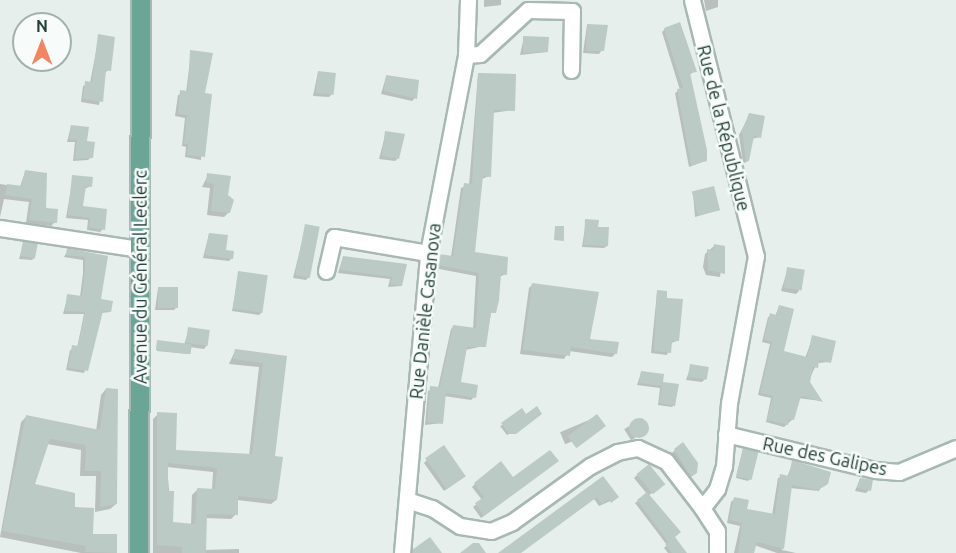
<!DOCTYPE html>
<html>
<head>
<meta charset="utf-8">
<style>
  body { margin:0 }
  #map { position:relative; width:956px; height:553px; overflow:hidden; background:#e6efeb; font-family:Ubuntu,sans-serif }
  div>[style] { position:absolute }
  .shadow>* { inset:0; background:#0003; transform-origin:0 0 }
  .building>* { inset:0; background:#bbcac4; transform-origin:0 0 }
  .round { border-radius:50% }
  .roads { filter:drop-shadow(2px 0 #a8b8b2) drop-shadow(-2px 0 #a8b8b2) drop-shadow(0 2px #a8b8b2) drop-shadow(0 -2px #a8b8b2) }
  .minor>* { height:15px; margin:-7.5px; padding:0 7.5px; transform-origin:7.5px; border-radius:7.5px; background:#fff }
  .major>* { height:18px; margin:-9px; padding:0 9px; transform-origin:9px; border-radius:9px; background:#6aa596 }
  span { translate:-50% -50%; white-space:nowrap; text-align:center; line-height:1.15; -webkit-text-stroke:5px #f7fbf9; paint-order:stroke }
  .street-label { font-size:18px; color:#24423a }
  .north { position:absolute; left:12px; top:12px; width:60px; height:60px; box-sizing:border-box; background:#f7fbf9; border:2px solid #a3b1ad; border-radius:50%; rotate:0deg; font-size:16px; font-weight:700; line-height:24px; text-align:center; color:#24423a }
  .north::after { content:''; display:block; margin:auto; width:21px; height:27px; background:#f4845f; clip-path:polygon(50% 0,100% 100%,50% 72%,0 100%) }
</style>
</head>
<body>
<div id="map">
  <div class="shadow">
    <div style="clip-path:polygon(484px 0,501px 0,501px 5px,484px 7px)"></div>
    <div style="clip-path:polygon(704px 0,718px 0,718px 7px,706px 11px)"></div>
    <div style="clip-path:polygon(587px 25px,602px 50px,599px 54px,583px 53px)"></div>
    <div style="clip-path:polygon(665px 29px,695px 71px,689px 75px,705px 161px,689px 167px,675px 93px,680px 90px,662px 32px)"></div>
    <div style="clip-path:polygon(99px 36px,109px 70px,104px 73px,99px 105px,81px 102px,83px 86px,90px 83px)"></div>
    <div style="clip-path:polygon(524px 37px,547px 52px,520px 55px)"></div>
    <div style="clip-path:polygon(191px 52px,203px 94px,201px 160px,185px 157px,186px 147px,182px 146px,185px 118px,175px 116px,178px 95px,186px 93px)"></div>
    <div style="clip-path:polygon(318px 72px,332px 94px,329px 97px,313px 96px)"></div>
    <div style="clip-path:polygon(478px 75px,513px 110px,492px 113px,489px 176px,482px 179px,474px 253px,506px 274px,499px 277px,484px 346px,465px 350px,459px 384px,474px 397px,471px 400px,444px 396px,442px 423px,425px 425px,428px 391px,438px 388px,451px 329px,454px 326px,473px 329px,476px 276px,434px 268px,438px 256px,451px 257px,461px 188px,469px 185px)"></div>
    <div style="clip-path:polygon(386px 77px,415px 98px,412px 101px,381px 94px)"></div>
    <div style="clip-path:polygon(750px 114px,760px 137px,752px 139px,748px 161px,743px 164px,739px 135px)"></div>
    <div style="clip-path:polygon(71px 126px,85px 143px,91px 157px,88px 160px,73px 161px,75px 142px,67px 142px)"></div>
    <div style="clip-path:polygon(386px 132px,398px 158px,395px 161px,379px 159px)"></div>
    <div style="clip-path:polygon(25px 172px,55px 222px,51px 226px,26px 223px,29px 202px,4px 199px,0 217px,0 184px,20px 187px)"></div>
    <div style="clip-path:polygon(208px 175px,227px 196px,229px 212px,224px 217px,207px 215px,210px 188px,202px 187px)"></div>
    <div style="clip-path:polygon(73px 177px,91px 186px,84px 189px,82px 207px,103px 229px,100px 232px,87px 230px,88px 220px,66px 218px)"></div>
    <div style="clip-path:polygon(693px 193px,719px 210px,695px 217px)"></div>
    <div style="clip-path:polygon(586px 221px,597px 228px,607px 246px,604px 248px,582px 247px)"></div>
    <div style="clip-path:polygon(306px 226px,309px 277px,306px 280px,293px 278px)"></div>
    <div style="clip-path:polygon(209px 234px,232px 258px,229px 261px,203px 258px)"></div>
    <div style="clip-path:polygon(24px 243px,35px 257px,32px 260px,19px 259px)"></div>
    <div style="clip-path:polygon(714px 246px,724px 247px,720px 277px,706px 275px,703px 267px,705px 254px)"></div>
    <div style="clip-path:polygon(68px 250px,106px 258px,100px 300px,110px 312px,101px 313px,84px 373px,66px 370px,70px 350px,77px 348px,84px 314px,63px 314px,68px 295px,80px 297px,83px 273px,83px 260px,64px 257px)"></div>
    <div style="clip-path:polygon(343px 257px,405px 265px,401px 286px,388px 287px,390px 279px,338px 273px)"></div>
    <div style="clip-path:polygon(788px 268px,799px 291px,796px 294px,781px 291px)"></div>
    <div style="clip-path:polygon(239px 273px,262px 312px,259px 315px,232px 311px)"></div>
    <div style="clip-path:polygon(533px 284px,588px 340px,616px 353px,612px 357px,569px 351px,564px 359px,520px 354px,529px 288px)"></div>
    <div style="clip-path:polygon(158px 288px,177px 307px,174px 310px,155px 310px)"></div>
    <div style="clip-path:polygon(657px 292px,665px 299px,677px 341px,671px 343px,667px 355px,651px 353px)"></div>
    <div style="clip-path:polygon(779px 307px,782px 352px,805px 358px,813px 337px,830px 362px,817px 363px,808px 382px,821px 401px,798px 398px,793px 419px,784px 427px,766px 422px,771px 398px,758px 395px,770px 344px,762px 342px,768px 317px,775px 316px)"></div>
    <div style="clip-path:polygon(189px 329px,207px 345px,204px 349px,190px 347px,188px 354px,157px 351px,158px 341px,184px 345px)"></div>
    <div style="clip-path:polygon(evenodd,235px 351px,285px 357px,273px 457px,276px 500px,271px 504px,237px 500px,236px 514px,231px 519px,206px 518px,204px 550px,239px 549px,239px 553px,153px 553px,153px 419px,158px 414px,175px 452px,249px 456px,259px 367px,229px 364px,235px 351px,167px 467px,213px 472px,212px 490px,197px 490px,192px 495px,191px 525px,172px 523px,167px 467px)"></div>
    <div style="clip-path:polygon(691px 366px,705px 379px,702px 382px,686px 380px)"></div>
    <div style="clip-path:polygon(641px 373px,661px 383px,674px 405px,672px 407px,658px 405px,660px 388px,637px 385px)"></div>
    <div style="clip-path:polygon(106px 389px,116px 504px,110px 509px,95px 512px,96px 476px,80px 476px,81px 450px,47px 444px,33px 486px,73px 508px,91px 535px,116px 535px,116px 553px,81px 553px,0 537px,21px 422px,27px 416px,96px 431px,101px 395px)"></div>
    <div style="clip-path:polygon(526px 416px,538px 416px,507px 435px,500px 426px)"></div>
    <div style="left:596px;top:417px;width:13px;height:39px;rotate:67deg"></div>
    <div style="left:642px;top:418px;width:13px;height:21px;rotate:58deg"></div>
    <div style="clip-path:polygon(675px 450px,692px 475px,688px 479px,672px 453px)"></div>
    <div style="clip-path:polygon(743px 450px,751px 478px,748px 481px,736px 478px)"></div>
    <div style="clip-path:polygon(427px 460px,461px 478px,444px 491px,424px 463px)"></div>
    <div style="clip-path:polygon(793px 462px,829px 473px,819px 491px,790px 488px,782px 550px,796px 553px,777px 553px,754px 545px,752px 553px,734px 553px,740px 526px,727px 523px,731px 502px,734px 499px,745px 510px,772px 515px,778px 478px,787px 477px)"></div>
    <div style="clip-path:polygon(554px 464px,481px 518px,473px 507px,482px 500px,472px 487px,475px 484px,513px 479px)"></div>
    <div style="clip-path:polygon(637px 475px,660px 487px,648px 496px,685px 553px,668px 553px,664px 548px,667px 545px,635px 503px,647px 494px,634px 478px)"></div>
    <div style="clip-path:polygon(602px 478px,615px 499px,599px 506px,594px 499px,520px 553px,501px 553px)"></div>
    <div style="clip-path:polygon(860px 479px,869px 490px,866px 493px,855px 491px)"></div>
  </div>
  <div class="building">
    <div style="clip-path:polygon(680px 22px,697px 72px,690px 73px,707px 150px,707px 161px,691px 165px,677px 89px,683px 88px,664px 28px)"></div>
    <div style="clip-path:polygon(587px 24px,608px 25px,604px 51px,586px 51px)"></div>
    <div style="clip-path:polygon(98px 34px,115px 37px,111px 71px,106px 70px,103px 102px,83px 99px,85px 81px,92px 82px)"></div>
    <div style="clip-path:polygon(523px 36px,549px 37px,548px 52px,523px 53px)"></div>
    <div style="clip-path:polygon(190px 50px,213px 53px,205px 93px,212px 94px,205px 157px,187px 155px,188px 144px,184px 144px,187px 115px,178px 114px,180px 90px,188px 91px)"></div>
    <div style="left:318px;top:71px;width:18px;height:22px;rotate:6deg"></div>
    <div style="clip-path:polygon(478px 73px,516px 74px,515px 111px,494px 110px,491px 177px,483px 176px,475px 252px,508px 257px,507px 275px,501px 274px,499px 300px,496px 313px,491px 313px,486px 347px,467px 347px,461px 382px,478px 385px,476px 398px,446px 393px,443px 424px,427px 422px,430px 386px,440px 387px,453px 325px,476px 328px,479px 273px,437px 265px,438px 254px,453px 256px,464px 183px,472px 184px)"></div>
    <div style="clip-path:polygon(386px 75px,419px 80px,417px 99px,384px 91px)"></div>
    <div style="clip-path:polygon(749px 113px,765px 116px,761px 138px,754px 136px,749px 161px,746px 161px,742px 131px)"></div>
    <div style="clip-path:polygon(71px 125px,89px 127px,87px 141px,95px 142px,93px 158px,75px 159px,77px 140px,69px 139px)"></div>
    <div style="clip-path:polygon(385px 131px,405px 134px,399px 159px,382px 156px)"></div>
    <div style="clip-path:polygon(25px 170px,47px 173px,46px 208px,58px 209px,57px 223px,29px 220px,32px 199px,5px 195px,7px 184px,22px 186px)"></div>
    <div style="clip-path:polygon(207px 173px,231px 176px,228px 195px,234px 200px,230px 213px,211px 211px,214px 184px,206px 183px)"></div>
    <div style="clip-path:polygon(72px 175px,93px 177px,92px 187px,86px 186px,83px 206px,107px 209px,105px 230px,89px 227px,90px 218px,68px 215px)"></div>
    <div style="left:714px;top:186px;width:25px;height:23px;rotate:76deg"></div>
    <div style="clip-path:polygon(585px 219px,599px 220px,598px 227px,609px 227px,608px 246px,584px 245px)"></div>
    <div style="left:305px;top:224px;width:15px;height:52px;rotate:11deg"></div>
    <div style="clip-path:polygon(555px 226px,564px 226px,564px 241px,554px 240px)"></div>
    <div style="clip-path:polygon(209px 233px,228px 235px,226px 250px,234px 251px,233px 259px,205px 255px)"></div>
    <div style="left:23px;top:241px;width:15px;height:15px;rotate:11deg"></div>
    <div style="clip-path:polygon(714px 244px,725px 246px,725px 274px,708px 270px,707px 249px,713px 250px)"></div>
    <div style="clip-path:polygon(67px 248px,108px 256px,101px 299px,113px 301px,111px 312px,103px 311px,88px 371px,68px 368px,72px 345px,78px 346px,85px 312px,65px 311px,67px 294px,82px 296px,85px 270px,85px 257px,66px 255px)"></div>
    <div style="clip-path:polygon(343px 256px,407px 264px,402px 286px,390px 284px,392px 277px,340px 270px)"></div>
    <div style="left:787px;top:267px;width:18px;height:21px;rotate:9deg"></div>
    <div style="left:238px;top:271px;width:30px;height:38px;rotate:8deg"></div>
    <div style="clip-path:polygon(532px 283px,599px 292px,590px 339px,619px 342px,617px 354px,571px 347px,570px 356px,523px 350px)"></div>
    <div style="left:158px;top:287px;width:20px;height:21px"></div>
    <div style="clip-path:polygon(657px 290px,667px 291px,667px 298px,683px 299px,679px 341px,672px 341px,671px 353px,654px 351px)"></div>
    <div style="clip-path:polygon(779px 305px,794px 309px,784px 351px,807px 357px,812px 335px,836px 341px,831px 363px,819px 360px,818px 368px,813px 367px,810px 382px,823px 402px,801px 396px,794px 420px,789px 419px,788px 425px,767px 420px,773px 396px,760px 393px,772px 342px,764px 340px,770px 313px,776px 315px)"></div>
    <div style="left:188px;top:327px;width:22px;height:16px;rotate:8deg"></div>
    <div style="left:157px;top:340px;width:35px;height:10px;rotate:7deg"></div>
    <div style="clip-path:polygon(evenodd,235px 349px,287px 356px,275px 456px,283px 457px,277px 500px,238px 496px,238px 515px,207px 514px,206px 553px,182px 553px,182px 547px,157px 545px,157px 412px,177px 413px,176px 450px,252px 454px,263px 363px,233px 359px,235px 349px,168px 463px,217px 468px,215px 489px,197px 488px,195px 524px,173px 522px,174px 491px,168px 491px,168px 463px)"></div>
    <div style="left:690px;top:364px;width:19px;height:13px;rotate:9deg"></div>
    <div style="clip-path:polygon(641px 371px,664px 374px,663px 382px,679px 384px,675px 406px,659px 403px,662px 386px,639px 383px)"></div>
    <div style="clip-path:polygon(106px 388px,118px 389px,117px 504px,100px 507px,101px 471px,85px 471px,86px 445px,50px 439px,35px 484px,75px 493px,75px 507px,94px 508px,93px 534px,117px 534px,117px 553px,85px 552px,86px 546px,2px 531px,26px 415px,100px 430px)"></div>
    <div style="clip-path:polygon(537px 406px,542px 414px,516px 434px,509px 434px,501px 423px,522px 408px,526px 414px)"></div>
    <div style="left:597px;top:414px;width:15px;height:37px;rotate:53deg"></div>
    <div class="round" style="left:629px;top:418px;width:20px;height:20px"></div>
    <div style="clip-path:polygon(683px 442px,698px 463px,697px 473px,691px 477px,674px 449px)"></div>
    <div style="left:444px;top:445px;width:38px;height:23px;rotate:55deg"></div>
    <div style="left:743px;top:448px;width:16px;height:29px;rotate:14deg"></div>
    <div style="clip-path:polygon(550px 450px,559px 461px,484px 516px,475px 503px,484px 497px,474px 483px,501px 461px,513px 477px)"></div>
    <div style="clip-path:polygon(792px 460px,831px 472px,828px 484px,818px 490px,792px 485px,784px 549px,757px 542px,754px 553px,738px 553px,742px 523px,729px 520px,734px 497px,749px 500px,747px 509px,775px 514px,780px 474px,789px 476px)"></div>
    <div style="left:649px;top:464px;width:26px;height:16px;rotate:51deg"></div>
    <div style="clip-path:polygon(603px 476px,619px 497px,611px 503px,609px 499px,602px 504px,597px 497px,521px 553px,498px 553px)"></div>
    <div style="clip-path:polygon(860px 478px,873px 480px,871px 491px,857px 488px)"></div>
    <div style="clip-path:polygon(647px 492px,681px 532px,675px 537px,687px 553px,672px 553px,665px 544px,672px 539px,668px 542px,637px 500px)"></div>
    <div style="clip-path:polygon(430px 537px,442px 553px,412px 553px,412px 550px)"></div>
    <div style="clip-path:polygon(473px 543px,479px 543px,486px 553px,460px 553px)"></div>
  </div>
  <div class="roads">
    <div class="minor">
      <div style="left:692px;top:0;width:264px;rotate:76deg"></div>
      <div style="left:756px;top:256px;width:149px;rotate:100.4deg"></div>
      <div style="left:729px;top:403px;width:63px;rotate:94.5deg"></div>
      <div style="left:724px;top:466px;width:24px;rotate:107deg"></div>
      <div style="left:717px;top:489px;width:24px;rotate:128deg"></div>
      <div style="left:702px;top:508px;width:27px;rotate:57deg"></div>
      <div style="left:717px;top:531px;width:22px;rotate:90deg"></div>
      <div style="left:466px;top:55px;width:14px;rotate:-4deg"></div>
      <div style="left:480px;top:54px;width:65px;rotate:-42.5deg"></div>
      <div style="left:528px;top:10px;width:44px;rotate:1.3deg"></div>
      <div style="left:572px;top:11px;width:59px;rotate:91deg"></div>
      <div style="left:0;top:228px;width:141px;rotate:8.6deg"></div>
      <div style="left:326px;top:271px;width:35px;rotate:-77deg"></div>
      <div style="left:334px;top:237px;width:95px;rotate:9.7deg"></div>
      <div style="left:726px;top:434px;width:153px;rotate:13.6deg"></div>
      <div style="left:875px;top:470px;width:24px;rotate:5deg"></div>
      <div style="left:899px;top:472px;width:62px;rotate:-22.8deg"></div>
      <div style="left:407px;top:500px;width:26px;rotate:18deg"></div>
      <div style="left:432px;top:508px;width:33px;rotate:33deg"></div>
      <div style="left:460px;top:526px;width:31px;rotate:9deg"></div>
      <div style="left:491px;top:531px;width:23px;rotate:-23deg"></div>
      <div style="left:512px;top:522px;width:96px;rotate:-35.7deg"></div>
      <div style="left:590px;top:466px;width:30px;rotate:-27deg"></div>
      <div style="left:617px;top:452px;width:21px;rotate:-11deg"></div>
      <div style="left:638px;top:448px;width:31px;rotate:25deg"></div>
      <div style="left:666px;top:461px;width:59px;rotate:52.5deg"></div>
      <div style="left:402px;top:553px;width:301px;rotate:-85deg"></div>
      <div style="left:428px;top:253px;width:202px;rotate:-79.1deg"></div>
      <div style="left:466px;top:55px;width:55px;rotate:-87.9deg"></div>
    </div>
    <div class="major">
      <div style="left:139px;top:553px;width:553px;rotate:-89.79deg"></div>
    </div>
  </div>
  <div class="street-label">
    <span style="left:724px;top:128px;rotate:76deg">Rue de la République</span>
    <span style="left:140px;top:277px;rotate:-90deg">Avenue du Général Leclerc</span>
    <span style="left:425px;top:311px;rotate:-84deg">Rue Danièle Casanova</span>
    <span style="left:825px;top:456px;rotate:12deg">Rue des Galipes</span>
  </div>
  <div class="north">N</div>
</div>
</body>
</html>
